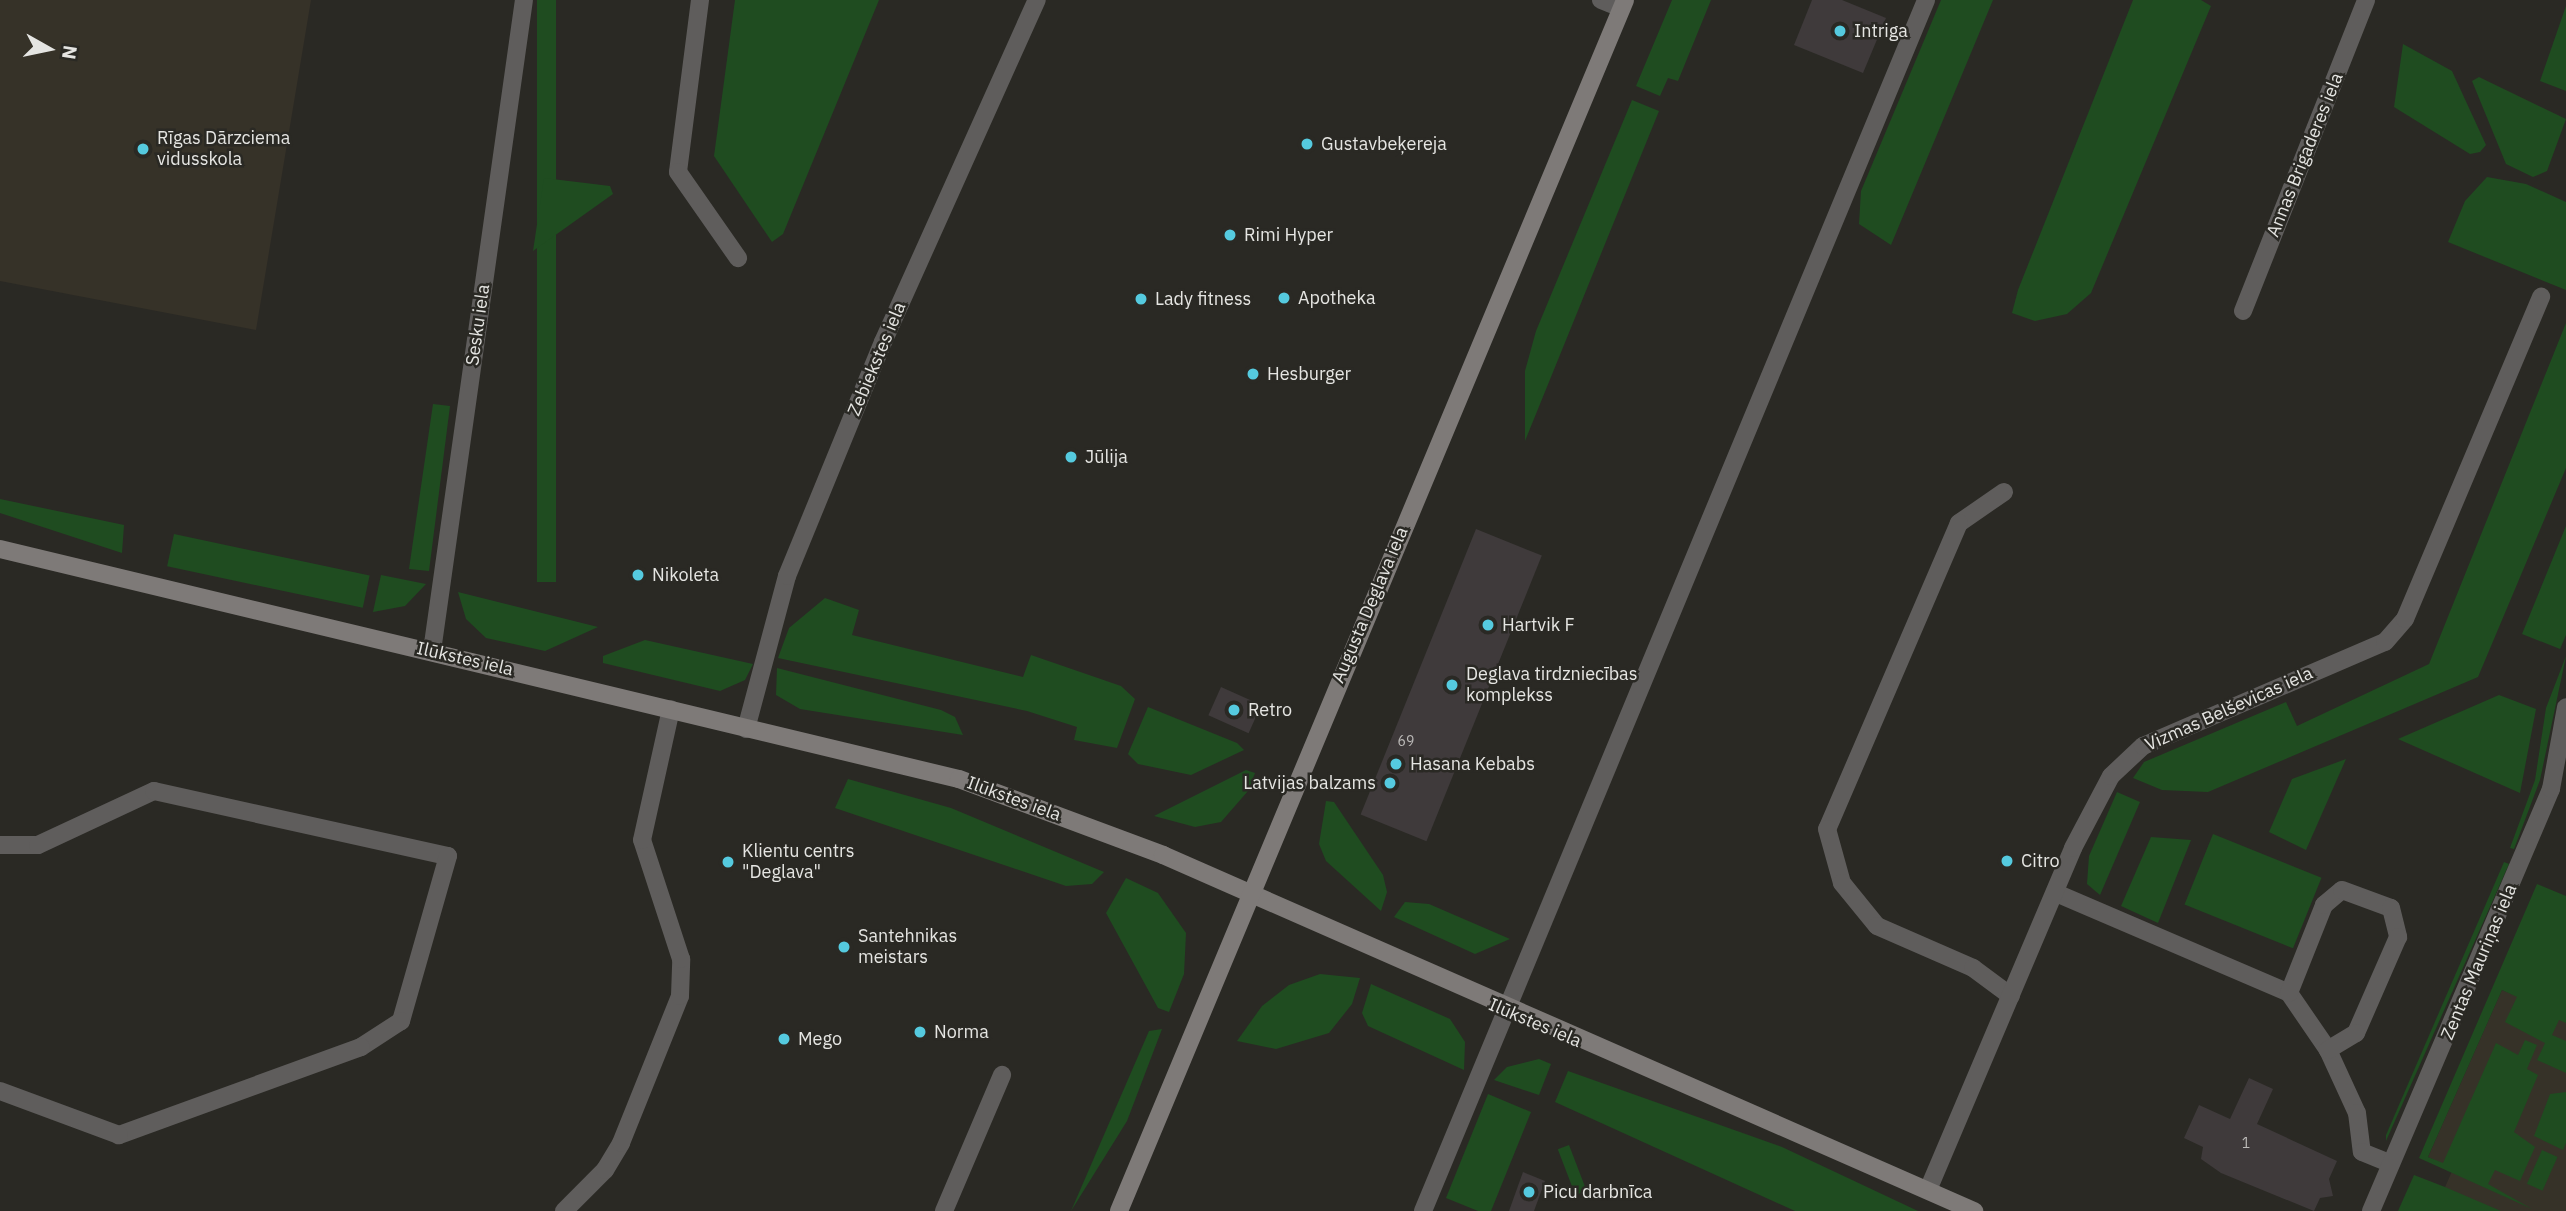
<!DOCTYPE html>
<html>
<head>
<meta charset="utf-8">
<style>
  body { margin:0 }
  #map { position:relative; width:2566px; height:1211px; overflow:hidden; background:#2a2924; font-family:"IBM Plex Sans",sans-serif }
  div>[style] { position:absolute }
  .built>* { inset:0; background:#363228 }
  .green>* { inset:0; background:#1f4c20; transform-origin:0 0 }
  .building>* { inset:0; background:#3f3a3b; transform-origin:0 0 }
  .street>* { height:18px; margin:-9px; padding:0 9px; transform-origin:9px; border-radius:9px; background:#5f5d5c }
  .secondary>* { height:18px; margin:-9px; padding:0 9px; transform-origin:9px; border-radius:9px; background:#7e7a78 }
  .dots>* { width:19px; height:19px; translate:-50% -50%; box-sizing:border-box; border:4px solid #2a2924; border-radius:50% }
  span { translate:-50% -50%; white-space:nowrap; text-align:center; line-height:1.15; -webkit-text-stroke:5px #2a2924; paint-order:stroke }
  .number-label { font-size:14px; color:#bcbab8 }
  .number-label span { -webkit-text-stroke-width:0 }
  .poi-label { font-size:18px; color:#e5e5e2 }
  .left { translate:0 -50%; text-align:left }
  .right { translate:-100% -50%; text-align:right }
  .street-label { font-size:18px; color:#e5e5e2 }
  .north { position:absolute; left:14px; top:14px; width:70px; height:70px; -webkit-text-stroke:5px #2a2924; paint-order:stroke; rotate:99deg; font-size:19px; font-weight:700; line-height:28px; text-align:center; color:#e5e5e2 }
  .north::after { content:''; display:block; margin:auto; width:24px; height:32px; background:#e5e5e2; clip-path:polygon(50% 0,100% 100%,50% 72%,0 100%) }
</style>
</head>
<body>
<div id="map">
  <div class="built">
    <div style="clip-path:polygon(0 0,311px 0,256px 330px,0 281px)"></div>
    <div style="clip-path:polygon(2566px 899px,2566px 1211px,2408px 1211px,2438px 1203px,2453px 1169px,2428px 1157px,2502px 990px,2516px 996px)"></div>
  </div>
  <div class="green">
    <div style="left:537px;top:0;width:19px;height:582px"></div>
    <div style="clip-path:polygon(735px 0,879px 0,783px 234px,772px 242px,714px 156px)"></div>
    <div style="clip-path:polygon(1672px 0,1711px 0,1678px 81px,1668px 78px,1660px 96px,1636px 86px)"></div>
    <div style="clip-path:polygon(1941px 0,1993px 0,1891px 245px,1859px 224px,1861px 191px)"></div>
    <div style="clip-path:polygon(2133px 0,2201px 0,2211px 6px,2091px 293px,2067px 314px,2035px 321px,2012px 313px,2018px 290px)"></div>
    <div style="clip-path:polygon(2566px 6px,2566px 91px,2540px 81px)"></div>
    <div style="clip-path:polygon(2403px 44px,2452px 71px,2486px 145px,2480px 152px,2470px 154px,2394px 107px)"></div>
    <div style="clip-path:polygon(2479px 77px,2566px 119px,2547px 171px,2533px 177px,2506px 164px,2472px 81px)"></div>
    <div style="clip-path:polygon(1632px 100px,1659px 111px,1525px 441px,1525px 371px,1536px 331px)"></div>
    <div style="clip-path:polygon(2487px 177px,2526px 184px,2566px 202px,2566px 290px,2448px 242px,2465px 201px)"></div>
    <div style="clip-path:polygon(544px 178px,610px 186px,613px 194px,533px 251px)"></div>
    <div style="clip-path:polygon(2566px 323px,2566px 468px,2478px 677px,2208px 792px,2162px 790px,2133px 778px,2144px 762px,2286px 702px,2297px 726px,2429px 664px)"></div>
    <div style="clip-path:polygon(433px 404px,450px 406px,429px 571px,409px 569px)"></div>
    <div style="clip-path:polygon(0 499px,124px 525px,122px 553px,0 513px)"></div>
    <div style="clip-path:polygon(2566px 526px,2566px 635px,2560px 649px,2522px 634px)"></div>
    <div style="left:174px;top:534px;width:200px;height:33px;rotate:12deg"></div>
    <div style="clip-path:polygon(381px 575px,426px 584px,405px 606px,373px 612px)"></div>
    <div style="clip-path:polygon(458px 592px,598px 627px,545px 651px,486px 638px,466px 619px)"></div>
    <div style="clip-path:polygon(825px 598px,859px 610px,852px 635px,1023px 677px,1031px 655px,1121px 686px,1135px 699px,1117px 748px,1074px 740px,1077px 727px,1027px 711px,778px 658px,789px 628px)"></div>
    <div style="clip-path:polygon(645px 640px,753px 664px,745px 680px,720px 691px,603px 663px,603px 656px)"></div>
    <div style="clip-path:polygon(2566px 656px,2540px 780px,2514px 849px,2510px 848px,2535px 780px,2546px 708px)"></div>
    <div style="clip-path:polygon(777px 668px,941px 710px,955px 717px,963px 735px,800px 709px,776px 695px)"></div>
    <div style="clip-path:polygon(2499px 695px,2536px 709px,2520px 793px,2398px 739px)"></div>
    <div style="clip-path:polygon(1148px 707px,1237px 743px,1244px 750px,1191px 775px,1138px 764px,1128px 754px)"></div>
    <div style="clip-path:polygon(2346px 759px,2306px 850px,2269px 832px,2292px 779px)"></div>
    <div style="clip-path:polygon(1246px 770px,1255px 773px,1248px 791px,1221px 822px,1195px 827px,1154px 816px)"></div>
    <div style="clip-path:polygon(848px 779px,951px 808px,1104px 872px,1092px 884px,1066px 886px,835px 808px)"></div>
    <div style="clip-path:polygon(2117px 792px,2140px 802px,2100px 895px,2087px 884px,2089px 856px)"></div>
    <div style="clip-path:polygon(1326px 801px,1334px 802px,1383px 875px,1387px 892px,1381px 911px,1326px 861px,1319px 844px)"></div>
    <div style="left:2213px;top:834px;width:117px;height:76px;rotate:22deg"></div>
    <div style="clip-path:polygon(2151px 837px,2191px 840px,2158px 923px,2121px 906px)"></div>
    <div style="clip-path:polygon(2504px 862px,2509px 864px,2386px 1141px,2386px 1135px)"></div>
    <div style="clip-path:polygon(1126px 878px,1158px 893px,1186px 933px,1184px 974px,1169px 1012px,1158px 1008px,1106px 913px)"></div>
    <div style="clip-path:polygon(2537px 884px,2566px 896px,2566px 1023px,2559px 1020px,2552px 1035px,2566px 1041px,2566px 1073px,2537px 1060px,2545px 1043px,2505px 1022px,2517px 997px,2502px 990px,2428px 1157px,2443px 1163px,2496px 1043px,2518px 1055px,2525px 1040px,2537px 1045px,2527px 1069px,2538px 1075px,2514px 1132px,2535px 1147px,2520px 1181px,2495px 1170px,2488px 1184px,2532px 1209px,2419px 1158px)"></div>
    <div style="clip-path:polygon(1405px 902px,1429px 904px,1510px 939px,1475px 954px,1394px 917px)"></div>
    <div style="clip-path:polygon(1320px 974px,1360px 978px,1352px 1004px,1329px 1033px,1276px 1049px,1237px 1041px,1262px 1006px,1289px 985px)"></div>
    <div style="clip-path:polygon(1371px 984px,1450px 1019px,1465px 1042px,1464px 1070px,1368px 1026px,1362px 1013px)"></div>
    <div style="clip-path:polygon(1162px 1029px,1127px 1121px,1071px 1211px,1149px 1031px)"></div>
    <div style="clip-path:polygon(1539px 1059px,1551px 1064px,1539px 1095px,1494px 1080px,1507px 1067px)"></div>
    <div style="clip-path:polygon(1568px 1071px,1782px 1147px,1918px 1211px,1795px 1211px,1555px 1102px)"></div>
    <div style="clip-path:polygon(2566px 1092px,2566px 1143px,2563px 1150px,2534px 1136px,2550px 1094px)"></div>
    <div style="clip-path:polygon(1488px 1094px,1531px 1112px,1491px 1211px,1478px 1211px,1446px 1198px)"></div>
    <div style="left:1569px;top:1145px;width:49px;height:12px;rotate:69deg"></div>
    <div style="left:2542px;top:1150px;width:17px;height:37px;rotate:24deg"></div>
    <div style="clip-path:polygon(2414px 1175px,2445px 1187px,2501px 1211px,2398px 1211px)"></div>
  </div>
  <div class="building">
    <div style="clip-path:polygon(1812px 0,1842px 0,1886px 18px,1863px 73px,1794px 45px)"></div>
    <div style="left:1476px;top:529px;width:71px;height:308px;rotate:22deg"></div>
    <div style="left:1221px;top:687px;width:44px;height:31px;rotate:24deg"></div>
    <div style="clip-path:polygon(2249px 1078px,2273px 1089px,2257px 1124px,2337px 1161px,2329px 1179px,2333px 1196px,2320px 1198px,2314px 1211px,2221px 1173px,2201px 1159px,2203px 1147px,2184px 1138px,2199px 1105px,2230px 1119px)"></div>
    <div style="clip-path:polygon(1523px 1172px,1545px 1181px,1534px 1211px,1509px 1211px)"></div>
  </div>
  <div class="street">
    <div style="left:700px;top:0;width:173px;rotate:97.3deg"></div>
    <div style="left:678px;top:172px;width:105px;rotate:55.1deg"></div>
    <div style="left:1601px;top:0;width:22px;rotate:22deg"></div>
    <div style="left:2243px;top:311px;width:334px;rotate:-68.4deg"></div>
    <div style="left:2004px;top:492px;width:55px;rotate:145.4deg"></div>
    <div style="left:1959px;top:523px;width:333px;rotate:113.3deg"></div>
    <div style="left:1827px;top:829px;width:56px;rotate:74.5deg"></div>
    <div style="left:1842px;top:883px;width:55px;rotate:50.9deg"></div>
    <div style="left:1877px;top:926px;width:105px;rotate:23.6deg"></div>
    <div style="left:1973px;top:968px;width:47px;rotate:36.4deg"></div>
    <div style="left:432px;top:651px;width:657px;rotate:-81.96deg"></div>
    <div style="left:746px;top:729px;width:158px;rotate:-75deg"></div>
    <div style="left:787px;top:576px;width:253px;rotate:-67.7deg"></div>
    <div style="left:883px;top:342px;width:375px;rotate:-65.8deg"></div>
    <div style="left:0;top:845px;width:38px"></div>
    <div style="left:38px;top:845px;width:128px;rotate:-25deg"></div>
    <div style="left:154px;top:791px;width:301px;rotate:12.5deg"></div>
    <div style="left:448px;top:856px;width:172px;rotate:105.9deg"></div>
    <div style="left:401px;top:1021px;width:48px;rotate:147deg"></div>
    <div style="left:361px;top:1047px;width:258px;rotate:160deg"></div>
    <div style="left:119px;top:1135px;width:127px;rotate:-159.7deg"></div>
    <div style="left:2056px;top:893px;width:254px;rotate:23.2deg"></div>
    <div style="left:2289px;top:993px;width:69px;rotate:55.6deg"></div>
    <div style="left:2328px;top:1050px;width:69px;rotate:65.3deg"></div>
    <div style="left:2357px;top:1113px;width:39px;rotate:83deg"></div>
    <div style="left:2362px;top:1152px;width:31px;rotate:22deg"></div>
    <div style="left:2289px;top:993px;width:95px;rotate:-68.3deg"></div>
    <div style="left:2324px;top:905px;width:23px;rotate:-40deg"></div>
    <div style="left:2342px;top:890px;width:52px;rotate:20.2deg"></div>
    <div style="left:2391px;top:908px;width:30px;rotate:76deg"></div>
    <div style="left:2398px;top:937px;width:105px;rotate:113.6deg"></div>
    <div style="left:2356px;top:1033px;width:33px;rotate:149deg"></div>
    <div style="left:1928px;top:1190px;width:371px;rotate:-67deg"></div>
    <div style="left:2073px;top:848px;width:81px;rotate:-62.2deg"></div>
    <div style="left:2111px;top:776px;width:44px;rotate:-43.2deg"></div>
    <div style="left:2143px;top:746px;width:263px;rotate:-23.3deg"></div>
    <div style="left:2385px;top:642px;width:30px;rotate:-49deg"></div>
    <div style="left:2405px;top:619px;width:350px;rotate:-67.1deg"></div>
    <div style="left:564px;top:1211px;width:58px;rotate:-45deg"></div>
    <div style="left:605px;top:1170px;width:31px;rotate:-59deg"></div>
    <div style="left:621px;top:1143px;width:158px;rotate:-68.1deg"></div>
    <div style="left:680px;top:996px;width:37px;rotate:-88deg"></div>
    <div style="left:681px;top:959px;width:125px;rotate:-108.1deg"></div>
    <div style="left:642px;top:840px;width:134px;rotate:-77.5deg"></div>
    <div style="left:944px;top:1211px;width:148px;rotate:-66.9deg"></div>
    <div style="left:1423px;top:1211px;width:1311px;rotate:-67.44deg"></div>
    <div style="left:2371px;top:1211px;width:459px;rotate:-66.9deg"></div>
    <div style="left:2551px;top:789px;width:83px;rotate:-79.6deg"></div>
  </div>
  <div class="secondary">
    <div style="left:0;top:549px;width:986px;rotate:13.49deg"></div>
    <div style="left:959px;top:779px;width:218px;rotate:20.4deg"></div>
    <div style="left:1163px;top:855px;width:886px;rotate:23.7deg"></div>
    <div style="left:1119px;top:1211px;width:1312px;rotate:-67.32deg"></div>
  </div>
  <div class="dots">
    <div style="left:1840px;top:31px;background:#55cadf"></div>
    <div style="left:1307px;top:144px;background:#55cadf"></div>
    <div style="left:143px;top:149px;background:#55cadf"></div>
    <div style="left:1230px;top:235px;background:#55cadf"></div>
    <div style="left:1284px;top:298px;background:#55cadf"></div>
    <div style="left:1141px;top:299px;background:#55cadf"></div>
    <div style="left:1253px;top:374px;background:#55cadf"></div>
    <div style="left:1071px;top:457px;background:#55cadf"></div>
    <div style="left:638px;top:575px;background:#55cadf"></div>
    <div style="left:1488px;top:625px;background:#55cadf"></div>
    <div style="left:1452px;top:685px;background:#55cadf"></div>
    <div style="left:1234px;top:710px;background:#55cadf"></div>
    <div style="left:1396px;top:764px;background:#55cadf"></div>
    <div style="left:1390px;top:783px;background:#55cadf"></div>
    <div style="left:2007px;top:861px;background:#55cadf"></div>
    <div style="left:728px;top:862px;background:#55cadf"></div>
    <div style="left:844px;top:947px;background:#55cadf"></div>
    <div style="left:920px;top:1032px;background:#55cadf"></div>
    <div style="left:784px;top:1039px;background:#55cadf"></div>
    <div style="left:1529px;top:1192px;background:#55cadf"></div>
  </div>
  <div class="number-label">
    <span style="left:1406px;top:741px">69</span>
    <span style="left:2246px;top:1143px">1</span>
  </div>
  <div class="poi-label">
    <span class="left" style="left:1854px;top:31px">Intriga</span>
    <span class="left" style="left:157px;top:149px">Rīgas Dārzciema<br>vidusskola</span>
    <span class="left" style="left:1321px;top:144px">Gustavbeķereja</span>
    <span class="left" style="left:1244px;top:235px">Rimi Hyper</span>
    <span class="left" style="left:1298px;top:298px">Apotheka</span>
    <span class="left" style="left:1155px;top:299px">Lady fitness</span>
    <span class="left" style="left:1267px;top:374px">Hesburger</span>
    <span class="left" style="left:1085px;top:457px">Jūlija</span>
    <span class="left" style="left:652px;top:575px">Nikoleta</span>
    <span class="left" style="left:1502px;top:625px">Hartvik F</span>
    <span class="left" style="left:1466px;top:685px">Deglava tirdzniecības<br>komplekss</span>
    <span class="left" style="left:1248px;top:710px">Retro</span>
    <span class="left" style="left:1410px;top:764px">Hasana Kebabs</span>
    <span class="right" style="left:1376px;top:783px">Latvijas balzams</span>
    <span class="left" style="left:742px;top:862px">Klientu centrs<br>"Deglava"</span>
    <span class="left" style="left:2021px;top:861px">Citro</span>
    <span class="left" style="left:858px;top:947px">Santehnikas<br>meistars</span>
    <span class="left" style="left:934px;top:1032px">Norma</span>
    <span class="left" style="left:798px;top:1039px">Mego</span>
    <span class="left" style="left:1543px;top:1192px">Picu darbnīca</span>
  </div>
  <div class="street-label">
    <span style="left:2305px;top:155px;rotate:-68deg">Annas Brigaderes iela</span>
    <span style="left:478px;top:325px;rotate:-82deg">Sesku iela</span>
    <span style="left:877px;top:359px;rotate:-67deg">Zebiekstes iela</span>
    <span style="left:1370px;top:605px;rotate:-67deg">Augusta Deglava iela</span>
    <span style="left:465px;top:659px;rotate:13deg">Ilūkstes iela</span>
    <span style="left:2229px;top:709px;rotate:-24deg">Vizmas Belševicas iela</span>
    <span style="left:1014px;top:799px;rotate:20deg">Ilūkstes iela</span>
    <span style="left:2479px;top:962px;rotate:-67deg">Zentas Mauriņas iela</span>
    <span style="left:1535px;top:1023px;rotate:23deg">Ilūkstes iela</span>
  </div>
  <div class="north">N</div>
</div>
</body>
</html>
